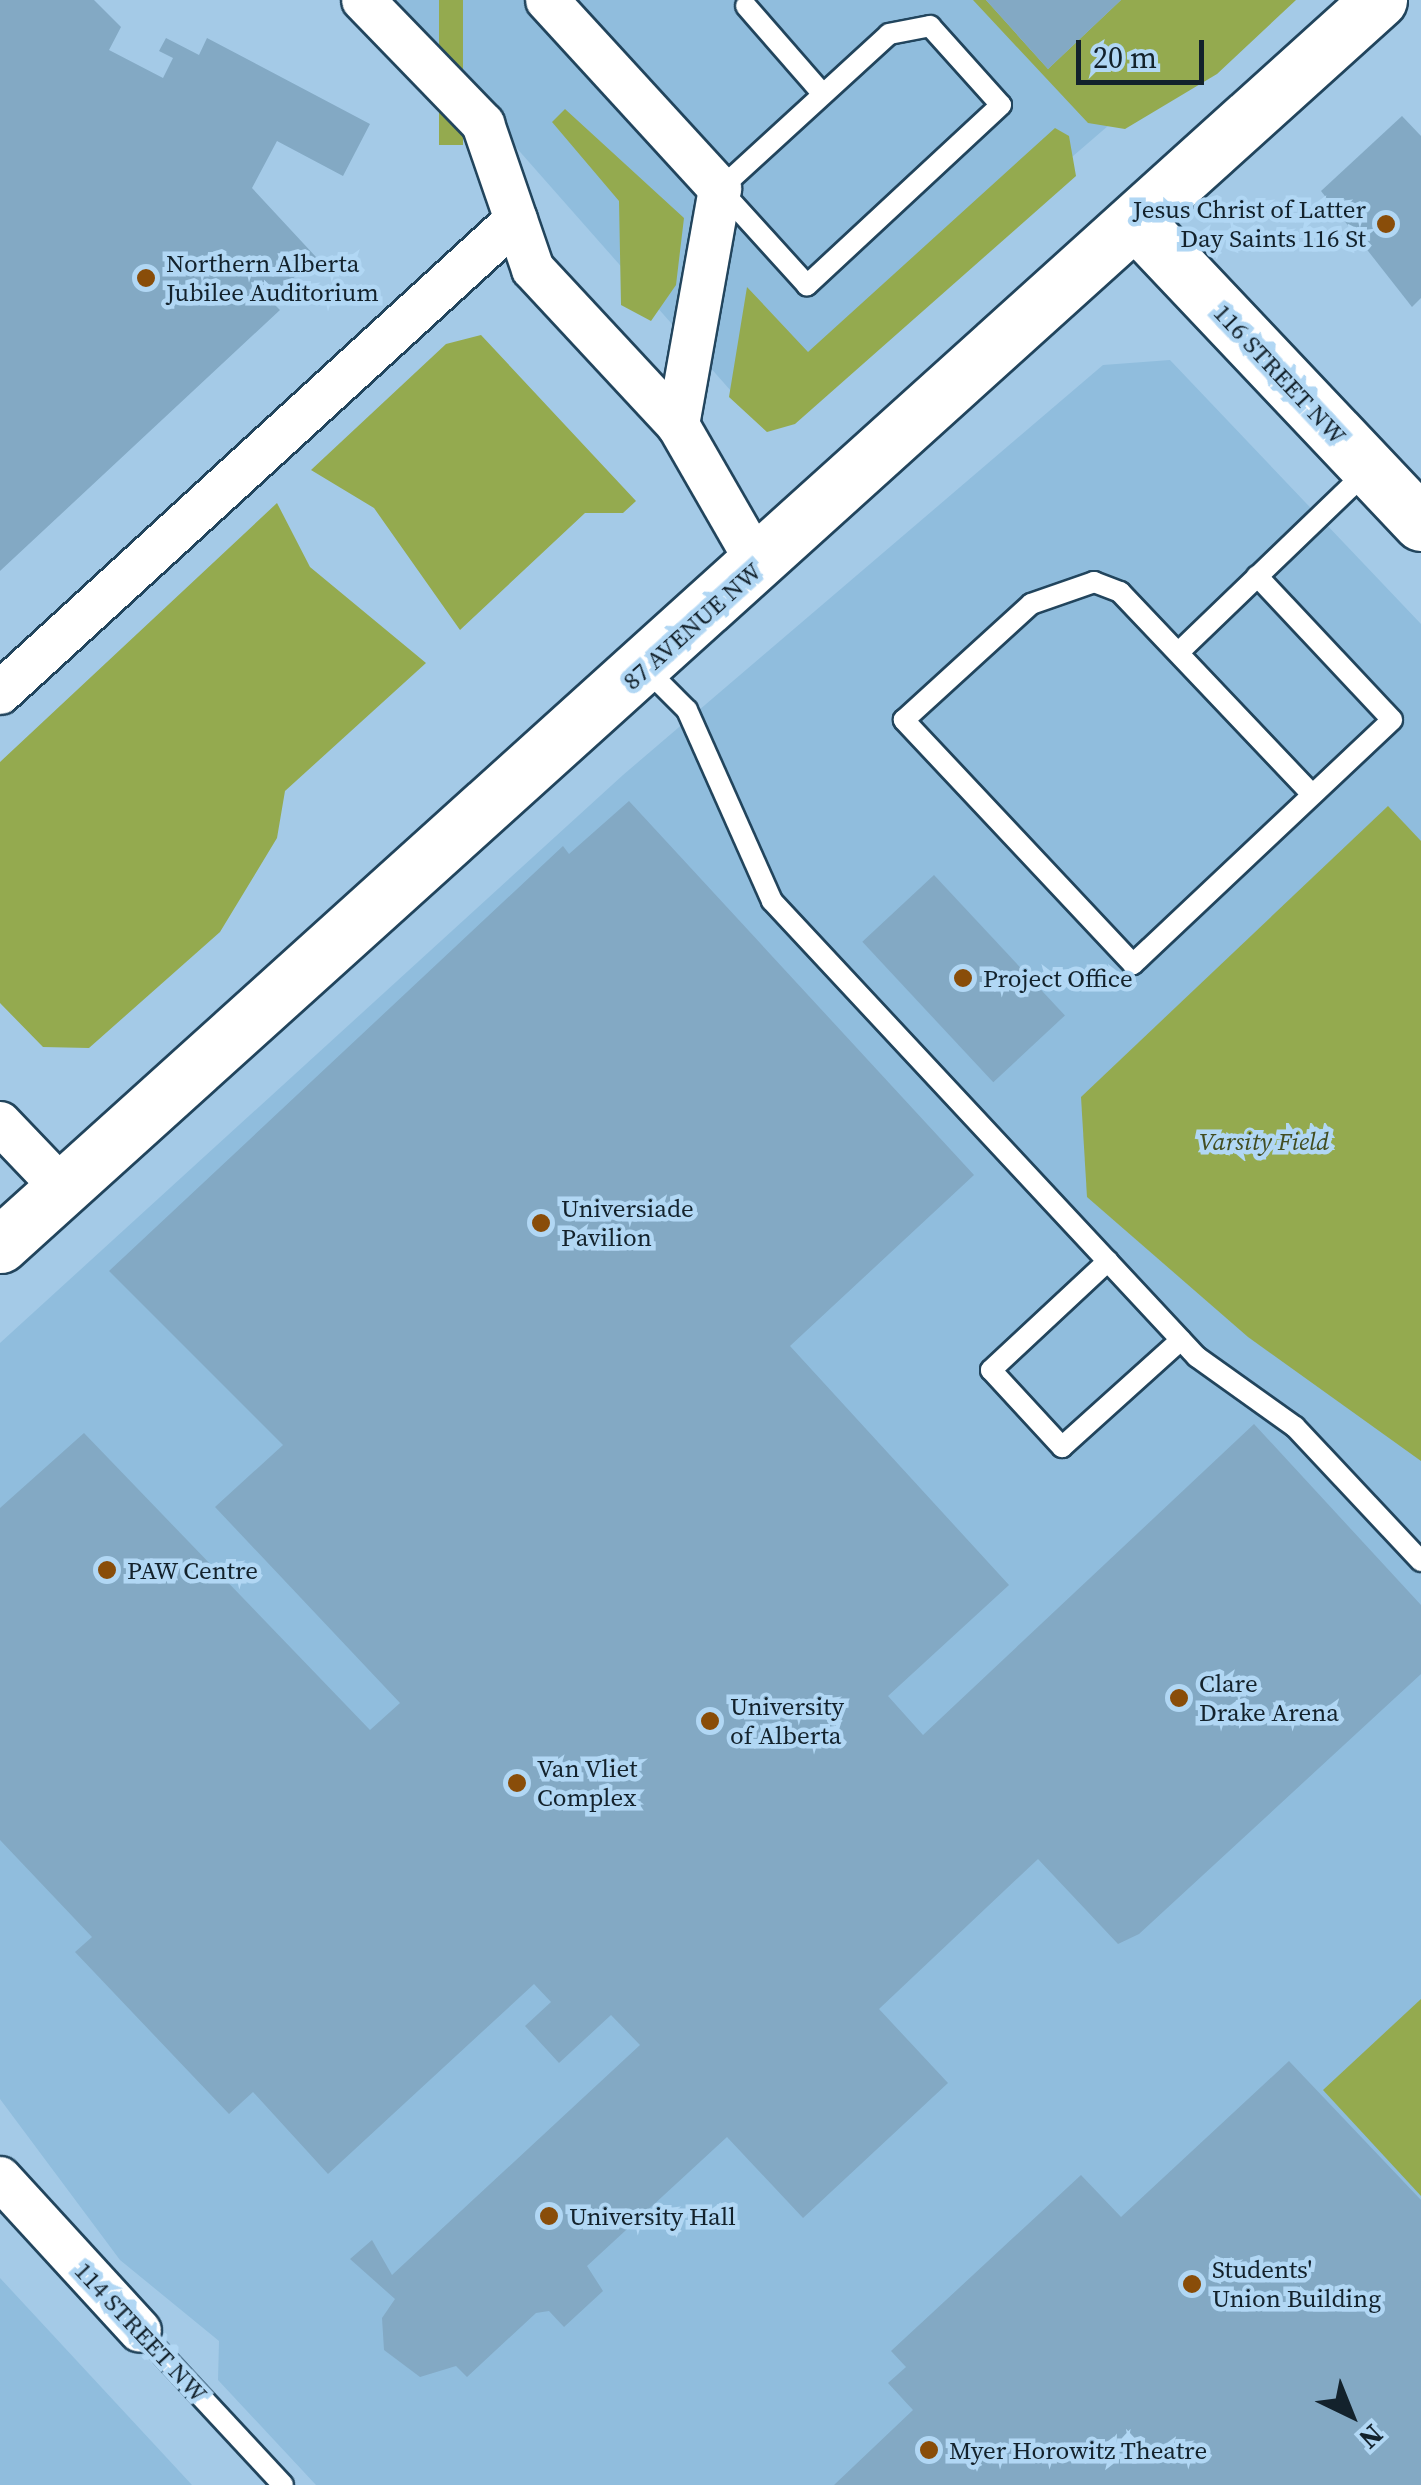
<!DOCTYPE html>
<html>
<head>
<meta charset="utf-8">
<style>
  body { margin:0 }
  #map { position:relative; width:1421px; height:2485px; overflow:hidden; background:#a4cae7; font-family:"Source Serif 4",serif }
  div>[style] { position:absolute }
  .built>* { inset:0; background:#90bddd }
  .green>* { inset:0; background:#94aa4f; transform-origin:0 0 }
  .building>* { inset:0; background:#83a9c4; transform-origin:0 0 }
  .roads { filter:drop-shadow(2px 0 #22455d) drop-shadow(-2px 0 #22455d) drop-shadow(0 2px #22455d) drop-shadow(0 -2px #22455d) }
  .lane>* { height:20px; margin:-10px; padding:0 10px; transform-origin:10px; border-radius:10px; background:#fff }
  .street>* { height:42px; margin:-21px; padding:0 21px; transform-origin:21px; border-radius:21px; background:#fff }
  .secondary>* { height:55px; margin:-27.5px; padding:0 27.5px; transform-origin:27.5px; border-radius:27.5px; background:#fff }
  .dots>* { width:28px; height:28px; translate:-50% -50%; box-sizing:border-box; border:5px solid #b1d7f4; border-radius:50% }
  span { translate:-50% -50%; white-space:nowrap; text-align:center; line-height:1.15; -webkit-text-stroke:9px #b1d7f4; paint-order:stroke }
  .poi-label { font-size:25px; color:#13222c }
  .right { translate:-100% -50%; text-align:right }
  .left { translate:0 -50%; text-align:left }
  .street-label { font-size:25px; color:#13222c }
  .park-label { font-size:25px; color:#424d20; font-style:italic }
  .north { position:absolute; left:1301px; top:2365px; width:100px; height:100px; -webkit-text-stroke:8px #b1d7f4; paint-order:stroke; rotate:137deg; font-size:28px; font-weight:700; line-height:40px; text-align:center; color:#13222c }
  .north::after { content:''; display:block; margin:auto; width:35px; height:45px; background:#13222c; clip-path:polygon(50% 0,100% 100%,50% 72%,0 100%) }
  .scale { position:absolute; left:1076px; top:40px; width:128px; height:45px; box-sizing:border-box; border:5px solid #13222c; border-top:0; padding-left:12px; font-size:30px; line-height:35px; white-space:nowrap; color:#13222c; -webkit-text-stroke:8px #b1d7f4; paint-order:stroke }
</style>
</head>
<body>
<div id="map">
  <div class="built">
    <div style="clip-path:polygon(386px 0,1254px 0,761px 425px)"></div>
    <div style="clip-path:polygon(1170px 360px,1421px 624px,1421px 2485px,316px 2485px,218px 2380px,219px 2341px,120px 2260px,0 2099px,0 1343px,623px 775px,1103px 365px)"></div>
    <div style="clip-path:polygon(0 2278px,192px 2485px,0 2485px)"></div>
  </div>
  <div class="green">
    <div style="left:439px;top:0;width:24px;height:145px"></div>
    <div style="clip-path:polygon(973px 0,986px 0,1048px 69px,1121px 0,1296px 0,1217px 74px,1125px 129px,1088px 123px)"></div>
    <div style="clip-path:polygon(565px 109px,684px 218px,676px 285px,651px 321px,621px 305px,619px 201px,552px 122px)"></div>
    <div style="clip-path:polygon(1055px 128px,1069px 136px,1076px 176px,795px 424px,767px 432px,729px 397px,747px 287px,808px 352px)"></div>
    <div style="clip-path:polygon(481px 335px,636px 501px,623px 513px,585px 513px,460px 630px,374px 508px,311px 470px,446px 344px)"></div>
    <div style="clip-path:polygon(277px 503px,310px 567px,426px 663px,285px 791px,277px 838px,220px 932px,89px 1048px,43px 1047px,0 1003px,0 762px)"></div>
    <div style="clip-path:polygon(1388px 806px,1421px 841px,1421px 1461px,1248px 1337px,1087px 1197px,1081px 1097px)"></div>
    <div style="clip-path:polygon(1421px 1999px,1421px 2196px,1323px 2090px)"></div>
  </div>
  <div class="building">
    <div style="clip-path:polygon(0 0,94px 0,121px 27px,109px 50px,163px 78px,173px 58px,159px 51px,166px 38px,199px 55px,207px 38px,370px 124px,343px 176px,277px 141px,252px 188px,316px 257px,270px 300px,280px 310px,0 571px)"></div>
    <div style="clip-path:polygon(986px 0,1121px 0,1048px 69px)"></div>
    <div style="clip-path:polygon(1402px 116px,1421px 136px,1421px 298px,1412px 307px,1321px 191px)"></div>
    <div style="clip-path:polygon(629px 801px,974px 1175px,790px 1346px,1009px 1585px,888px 1696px,923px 1735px,1254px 1424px,1421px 1605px,1421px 1674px,1139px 1934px,1118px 1944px,1038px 1859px,879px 2009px,948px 2083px,803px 2218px,727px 2137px,587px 2266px,603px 2291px,564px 2327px,549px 2311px,536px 2313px,467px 2377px,456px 2366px,420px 2377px,384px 2350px,382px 2318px,395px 2299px,350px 2259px,372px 2240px,392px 2275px,640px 2045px,611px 2015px,559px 2063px,525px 2026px,551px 2002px,534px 1984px,328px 2174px,253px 2092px,229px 2114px,75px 1952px,92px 1937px,0 1840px,0 1508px,84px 1433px,370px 1730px,400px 1703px,215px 1507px,283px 1445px,109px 1271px,563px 846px,569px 854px)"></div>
    <div style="left:934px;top:875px;width:192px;height:98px;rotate:47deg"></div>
    <div style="clip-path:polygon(1289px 2061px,1421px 2200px,1421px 2485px,834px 2485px,913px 2410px,888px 2383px,906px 2367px,891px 2351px,1081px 2175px,1121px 2217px)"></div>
  </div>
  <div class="roads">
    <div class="lane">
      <div style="left:746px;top:6px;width:116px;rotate:48.9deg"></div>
      <div style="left:930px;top:26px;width:106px;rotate:48.1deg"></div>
      <div style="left:1001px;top:105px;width:265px;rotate:137.1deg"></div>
      <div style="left:807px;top:285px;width:130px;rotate:-132.2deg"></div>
      <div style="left:720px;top:189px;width:229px;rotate:-42.5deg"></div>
      <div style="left:889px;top:34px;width:42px;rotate:-11deg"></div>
      <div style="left:1257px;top:576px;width:197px;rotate:46.8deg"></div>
      <div style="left:1392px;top:720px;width:356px;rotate:136.7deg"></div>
      <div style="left:1133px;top:964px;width:335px;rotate:-133.2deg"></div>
      <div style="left:904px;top:720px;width:172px;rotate:-42.4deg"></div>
      <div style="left:1031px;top:604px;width:67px;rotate:-19.2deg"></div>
      <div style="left:1094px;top:582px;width:28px;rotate:21deg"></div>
      <div style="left:1120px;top:592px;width:279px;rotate:46.5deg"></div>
      <div style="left:1179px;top:652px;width:262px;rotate:-43.9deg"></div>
      <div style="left:645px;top:668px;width:59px;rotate:45deg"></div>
      <div style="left:687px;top:710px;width:209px;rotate:66deg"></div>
      <div style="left:772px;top:901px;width:623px;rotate:47.02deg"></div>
      <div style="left:1197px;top:1357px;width:120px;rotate:35.5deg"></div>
      <div style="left:1295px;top:1427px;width:184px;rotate:46.8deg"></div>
      <div style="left:1108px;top:1261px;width:160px;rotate:137deg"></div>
      <div style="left:991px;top:1370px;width:105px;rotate:47.3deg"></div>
      <div style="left:1062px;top:1447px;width:160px;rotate:-42deg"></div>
      <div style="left:140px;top:2331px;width:210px;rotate:47.1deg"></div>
    </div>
    <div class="street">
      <div style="left:363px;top:0;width:173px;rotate:45.9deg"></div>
      <div style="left:483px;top:124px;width:153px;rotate:71deg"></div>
      <div style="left:533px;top:269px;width:213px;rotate:47.1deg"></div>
      <div style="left:678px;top:425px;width:163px;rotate:60.1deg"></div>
      <div style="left:547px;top:0;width:256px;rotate:47.5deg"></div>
      <div style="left:720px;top:189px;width:240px;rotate:100.1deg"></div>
      <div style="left:0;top:693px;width:700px;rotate:-42.51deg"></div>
      <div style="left:0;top:1123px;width:91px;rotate:46.3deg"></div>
      <div style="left:0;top:2178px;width:207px;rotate:47.5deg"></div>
    </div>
    <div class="secondary">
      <div style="left:1139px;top:225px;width:410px;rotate:46.6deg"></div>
      <div style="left:0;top:1245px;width:1858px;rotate:-42.08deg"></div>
    </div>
  </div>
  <div class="dots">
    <div style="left:1386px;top:224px;background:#894d09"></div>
    <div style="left:146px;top:278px;background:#894d09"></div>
    <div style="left:963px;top:978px;background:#894d09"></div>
    <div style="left:541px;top:1223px;background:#894d09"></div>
    <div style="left:107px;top:1570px;background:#894d09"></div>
    <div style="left:1179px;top:1698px;background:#894d09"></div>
    <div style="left:710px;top:1721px;background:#894d09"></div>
    <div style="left:517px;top:1783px;background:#894d09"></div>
    <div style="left:549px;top:2216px;background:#894d09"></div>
    <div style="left:1192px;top:2284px;background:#894d09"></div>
    <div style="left:929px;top:2450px;background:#894d09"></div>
  </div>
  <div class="poi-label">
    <span class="right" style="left:1366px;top:224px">Jesus Christ of Latter<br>Day Saints 116 St</span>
    <span class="left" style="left:166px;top:278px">Northern Alberta<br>Jubilee Auditorium</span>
    <span class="left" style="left:983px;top:978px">Project Office</span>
    <span class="left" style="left:561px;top:1223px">Universiade<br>Pavilion</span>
    <span class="left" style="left:127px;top:1570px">PAW Centre</span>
    <span class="left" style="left:1199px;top:1698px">Clare<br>Drake Arena</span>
    <span class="left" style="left:730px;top:1721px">University<br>of Alberta</span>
    <span class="left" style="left:537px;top:1783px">Van Vliet<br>Complex</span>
    <span class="left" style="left:569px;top:2216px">University Hall</span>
    <span class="left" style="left:1212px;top:2284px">Students'<br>Union Building</span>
    <span class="left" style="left:949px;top:2450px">Myer Horowitz Theatre</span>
  </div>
  <div class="street-label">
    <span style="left:1280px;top:374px;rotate:47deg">116 STREET NW</span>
    <span style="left:692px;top:626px;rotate:-42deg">87 AVENUE NW</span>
    <span style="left:141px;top:2332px;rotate:47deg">114 STREET NW</span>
  </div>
  <div class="park-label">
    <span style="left:1264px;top:1141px">Varsity Field</span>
  </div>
  <div class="north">N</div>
  <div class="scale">20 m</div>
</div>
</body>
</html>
